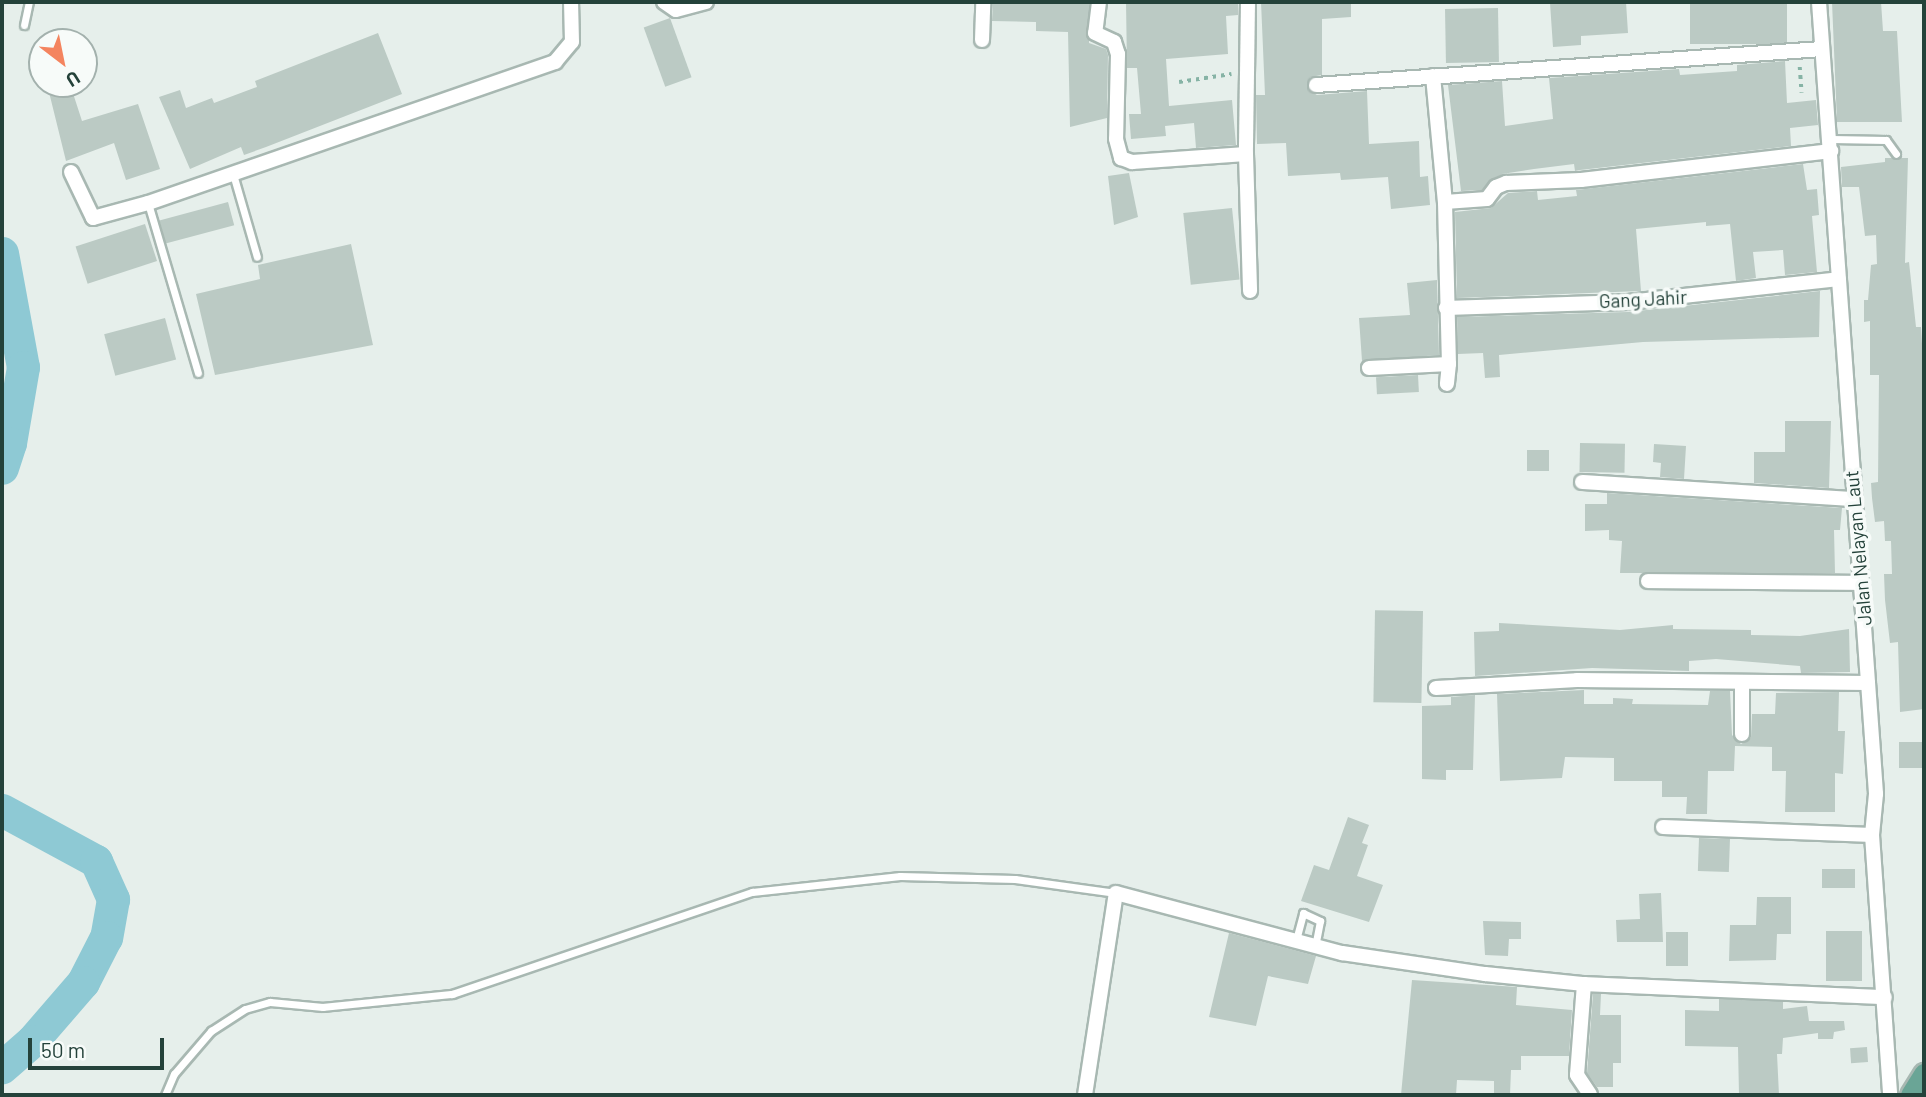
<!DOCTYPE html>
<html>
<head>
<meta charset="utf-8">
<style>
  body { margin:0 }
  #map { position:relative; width:1926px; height:1097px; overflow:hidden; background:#e6efeb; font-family:Barlow,sans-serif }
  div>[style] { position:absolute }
  .river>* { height:33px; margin:-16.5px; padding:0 16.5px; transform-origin:16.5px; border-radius:16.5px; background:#8ec9d4 }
  .building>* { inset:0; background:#bbcac4; transform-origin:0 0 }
  .path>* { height:3.5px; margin-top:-1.75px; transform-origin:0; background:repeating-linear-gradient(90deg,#86b3a5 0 3.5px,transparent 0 8.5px) }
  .roads { filter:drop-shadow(2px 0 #a8b8b2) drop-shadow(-2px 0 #a8b8b2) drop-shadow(0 2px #a8b8b2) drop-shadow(0 -2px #a8b8b2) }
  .service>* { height:7px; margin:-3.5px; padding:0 3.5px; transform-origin:3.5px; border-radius:3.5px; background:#fff }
  .minor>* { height:14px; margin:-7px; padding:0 7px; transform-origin:7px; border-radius:7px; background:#fff }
  .primary>* { height:21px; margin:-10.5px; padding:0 10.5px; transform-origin:10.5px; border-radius:10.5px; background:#6aa596 }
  span { translate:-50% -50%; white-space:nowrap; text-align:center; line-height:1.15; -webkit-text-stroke:7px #f7fbf9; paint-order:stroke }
  .street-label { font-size:19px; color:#24423a }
  .frame { position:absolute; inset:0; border:4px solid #24423a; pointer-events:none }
  .north { position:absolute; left:28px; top:28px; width:70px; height:70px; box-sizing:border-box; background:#f7fbf9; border:2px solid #a3b1ad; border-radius:50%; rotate:148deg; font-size:19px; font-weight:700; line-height:28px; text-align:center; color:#24423a }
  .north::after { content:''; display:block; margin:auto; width:24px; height:32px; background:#f4845f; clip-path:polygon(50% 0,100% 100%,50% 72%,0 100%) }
  .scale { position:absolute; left:28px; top:1038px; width:136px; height:32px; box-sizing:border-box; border:4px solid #24423a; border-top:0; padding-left:9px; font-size:21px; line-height:24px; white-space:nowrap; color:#24423a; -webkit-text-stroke:5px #f7fbf9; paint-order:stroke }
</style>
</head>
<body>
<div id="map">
  <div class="river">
    <div style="left:2px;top:253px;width:116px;rotate:79.6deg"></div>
    <div style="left:23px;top:367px;width:77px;rotate:99.7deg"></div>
    <div style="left:10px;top:443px;width:26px;rotate:108deg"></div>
    <div style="left:2px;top:810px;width:107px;rotate:28.5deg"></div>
    <div style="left:96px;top:861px;width:42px;rotate:65.9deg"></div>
    <div style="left:113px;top:899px;width:39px;rotate:100deg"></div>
    <div style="left:106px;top:937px;width:51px;rotate:117.1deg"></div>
    <div style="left:83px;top:982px;width:78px;rotate:130.8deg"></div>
    <div style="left:32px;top:1041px;width:40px;rotate:139deg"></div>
  </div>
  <div class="building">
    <div style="clip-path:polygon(993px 2px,1089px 2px,1089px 43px,1106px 49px,1108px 55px,1107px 118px,1070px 127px,1068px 32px,1036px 31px,1036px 22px,992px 21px)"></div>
    <div style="clip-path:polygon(1126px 2px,1238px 2px,1238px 15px,1226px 16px,1228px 54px,1166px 59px,1169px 106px,1232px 100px,1236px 145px,1196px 148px,1194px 123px,1165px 126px,1166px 136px,1131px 139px,1129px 114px,1141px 114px,1137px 68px,1127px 68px)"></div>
    <div style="clip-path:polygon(1261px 2px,1351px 2px,1351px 17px,1322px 19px,1322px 75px,1310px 77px,1308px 90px,1317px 95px,1367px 91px,1369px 144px,1419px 141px,1420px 177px,1428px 176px,1430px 205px,1391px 209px,1388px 177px,1341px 180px,1340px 173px,1288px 176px,1286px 143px,1257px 144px,1256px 95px,1265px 95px)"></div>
    <div style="clip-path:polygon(1626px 2px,1628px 33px,1581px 36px,1581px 45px,1553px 47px,1550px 3px)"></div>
    <div style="left:1690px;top:2px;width:97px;height:42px"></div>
    <div style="clip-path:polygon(1832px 2px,1881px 2px,1883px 31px,1897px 31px,1902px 122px,1837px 122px)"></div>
    <div style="left:1498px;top:8px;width:54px;height:53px;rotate:89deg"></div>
    <div style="left:670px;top:18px;width:63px;height:28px;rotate:70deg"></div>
    <div style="clip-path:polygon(378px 33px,402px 94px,266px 147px,244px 155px,241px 147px,190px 169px,159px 97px,180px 90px,186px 108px,212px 98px,214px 103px,257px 87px,255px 81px)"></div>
    <div style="clip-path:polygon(1785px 61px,1787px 103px,1816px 100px,1818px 125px,1790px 128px,1791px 146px,1580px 170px,1575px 171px,1574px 164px,1534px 169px,1502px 174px,1482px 190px,1461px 191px,1448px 85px,1502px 81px,1505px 126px,1553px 119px,1549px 78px,1679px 69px,1680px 75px,1737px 71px,1737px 65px)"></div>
    <div style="clip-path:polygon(47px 84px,70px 84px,82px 121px,138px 104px,160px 169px,126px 180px,114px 143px,66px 161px)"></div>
    <div style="clip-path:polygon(1885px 158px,1908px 158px,1905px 263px,1909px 262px,1916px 327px,1921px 327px,1924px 377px,1924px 709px,1900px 712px,1898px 642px,1890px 643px,1885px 600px,1884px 574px,1892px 574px,1891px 541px,1885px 541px,1884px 521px,1875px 522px,1872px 498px,1871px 483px,1878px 482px,1879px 375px,1870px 375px,1870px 321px,1864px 322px,1864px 300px,1868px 300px,1871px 265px,1877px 264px,1876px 235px,1865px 236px,1859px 187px,1842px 187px,1841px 167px,1885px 162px)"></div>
    <div style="clip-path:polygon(1803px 164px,1807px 190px,1817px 189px,1819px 215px,1812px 216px,1817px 272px,1785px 275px,1783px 250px,1753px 252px,1756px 278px,1736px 281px,1730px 224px,1706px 226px,1706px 222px,1636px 229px,1641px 291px,1457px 298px,1455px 212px,1491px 208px,1508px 193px,1537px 191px,1538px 200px,1577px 196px,1576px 190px)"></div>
    <div style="clip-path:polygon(1129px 173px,1138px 217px,1114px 225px,1108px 176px)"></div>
    <div style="left:228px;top:202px;width:24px;height:71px;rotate:75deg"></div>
    <div style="left:1232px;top:208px;width:72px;height:49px;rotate:84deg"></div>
    <div style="left:145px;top:224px;width:39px;height:73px;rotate:72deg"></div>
    <div style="clip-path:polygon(351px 244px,373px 345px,215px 375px,196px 294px,260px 279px,258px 265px)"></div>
    <div style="clip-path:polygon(1437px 280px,1439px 355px,1362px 361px,1359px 318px,1410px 315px,1407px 283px)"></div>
    <div style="clip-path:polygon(1820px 291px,1819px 337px,1643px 342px,1499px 355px,1500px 377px,1485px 378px,1483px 353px,1458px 354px,1457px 317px,1628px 312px)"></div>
    <div style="left:165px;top:318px;width:43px;height:63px;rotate:75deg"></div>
    <div style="left:1418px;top:375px;width:17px;height:42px;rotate:87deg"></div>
    <div style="clip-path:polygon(1785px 421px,1831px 421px,1829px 488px,1754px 483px,1754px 452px,1785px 452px)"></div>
    <div style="left:1580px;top:443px;width:45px;height:29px;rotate:1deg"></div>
    <div style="clip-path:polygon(1654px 444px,1686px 446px,1684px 479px,1660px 477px,1661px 463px,1653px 462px)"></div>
    <div style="left:1527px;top:450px;width:22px;height:21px"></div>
    <div style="clip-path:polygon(1607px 493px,1842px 508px,1840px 530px,1834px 530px,1835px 573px,1620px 573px,1622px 541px,1609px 540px,1609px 530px,1585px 531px,1585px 504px,1607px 504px)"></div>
    <div style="left:1423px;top:611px;width:92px;height:48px;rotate:91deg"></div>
    <div style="clip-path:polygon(1499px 623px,1620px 630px,1673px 625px,1673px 629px,1751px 630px,1751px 635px,1800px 636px,1849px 629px,1850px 672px,1801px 673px,1800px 666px,1716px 659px,1689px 661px,1689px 671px,1592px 668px,1475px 676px,1474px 632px,1499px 631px)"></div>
    <div style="clip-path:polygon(1584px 690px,1584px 704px,1613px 704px,1613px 698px,1633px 699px,1632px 704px,1708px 705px,1710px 691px,1730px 691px,1732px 735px,1741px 744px,1751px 738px,1752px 714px,1775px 714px,1776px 693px,1839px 692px,1838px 731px,1845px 731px,1843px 774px,1835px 773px,1835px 812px,1785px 812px,1786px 771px,1772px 771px,1772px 747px,1735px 746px,1734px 771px,1708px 771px,1707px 814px,1686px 814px,1687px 797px,1662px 797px,1662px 781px,1614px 781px,1614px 758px,1565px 757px,1562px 778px,1500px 781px,1497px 694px)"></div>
    <div style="clip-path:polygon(1475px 695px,1473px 770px,1446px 770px,1446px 780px,1422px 779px,1422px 706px,1451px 705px,1451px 697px)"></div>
    <div style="left:1924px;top:742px;width:26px;height:25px;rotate:90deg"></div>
    <div style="clip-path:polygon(1348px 817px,1369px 825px,1362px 843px,1368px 845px,1357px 876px,1383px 885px,1369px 922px,1301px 901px,1314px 865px,1329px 870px)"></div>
    <div style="left:1699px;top:838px;width:31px;height:33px;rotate:2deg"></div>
    <div style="left:1822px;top:869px;width:33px;height:19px"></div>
    <div style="clip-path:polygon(1661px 893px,1663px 942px,1617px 942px,1616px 920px,1640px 919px,1639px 894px)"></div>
    <div style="clip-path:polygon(1757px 897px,1791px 897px,1791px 934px,1777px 934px,1776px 960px,1729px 961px,1730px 925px,1756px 925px)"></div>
    <div style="clip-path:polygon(1483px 921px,1521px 922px,1521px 939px,1509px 939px,1508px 956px,1485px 955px)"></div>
    <div style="left:1826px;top:931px;width:36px;height:50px"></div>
    <div style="left:1666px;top:932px;width:22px;height:34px"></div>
    <div style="clip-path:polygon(1229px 933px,1316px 956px,1308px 984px,1268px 976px,1256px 1026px,1209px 1017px)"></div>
    <div style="clip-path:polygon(1412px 980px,1517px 987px,1516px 1005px,1572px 1010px,1569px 1056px,1521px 1056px,1521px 1070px,1511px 1070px,1510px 1095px,1494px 1095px,1494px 1081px,1457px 1080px,1456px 1095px,1401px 1095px)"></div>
    <div style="clip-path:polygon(1593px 994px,1601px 994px,1600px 1015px,1621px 1015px,1621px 1063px,1613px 1063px,1613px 1087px,1597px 1087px,1587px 1073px)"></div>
    <div style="clip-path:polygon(1719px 999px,1783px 1002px,1783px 1009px,1807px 1006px,1809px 1021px,1844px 1021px,1845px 1030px,1834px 1032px,1833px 1039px,1818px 1039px,1818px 1033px,1783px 1038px,1782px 1054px,1777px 1054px,1779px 1095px,1739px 1095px,1738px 1047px,1685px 1046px,1685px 1010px,1719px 1011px)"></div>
    <div style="left:1867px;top:1047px;width:15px;height:17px;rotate:86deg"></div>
  </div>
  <div class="path">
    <div style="left:1800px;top:67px;width:26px;rotate:86deg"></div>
    <div style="left:1179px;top:82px;width:53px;rotate:-8.7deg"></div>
  </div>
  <div class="roads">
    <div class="service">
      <div style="left:24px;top:25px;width:24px;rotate:-78deg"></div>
      <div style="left:1832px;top:139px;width:54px;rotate:1.1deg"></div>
      <div style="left:1886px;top:140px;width:17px;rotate:54deg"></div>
      <div style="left:233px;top:174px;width:86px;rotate:73.9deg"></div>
      <div style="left:148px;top:203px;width:177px;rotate:73.6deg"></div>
      <div style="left:1296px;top:940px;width:28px;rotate:-75deg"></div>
      <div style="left:1303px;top:913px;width:19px;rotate:25deg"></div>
      <div style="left:1320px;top:921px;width:25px;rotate:101deg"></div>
      <div style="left:165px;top:1095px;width:23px;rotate:-67deg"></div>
      <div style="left:174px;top:1074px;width:57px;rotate:-49.3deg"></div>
      <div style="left:211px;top:1031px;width:40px;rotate:-32.9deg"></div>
      <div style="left:245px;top:1009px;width:26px;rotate:-16deg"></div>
      <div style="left:270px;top:1002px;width:53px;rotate:5.4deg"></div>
      <div style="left:323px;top:1007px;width:130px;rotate:-5.8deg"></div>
      <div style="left:452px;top:994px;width:317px;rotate:-18.8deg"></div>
      <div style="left:752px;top:892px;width:149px;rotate:-6.2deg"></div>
      <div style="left:900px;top:876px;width:115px;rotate:1.5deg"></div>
      <div style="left:1015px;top:879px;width:102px;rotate:7.9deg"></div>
    </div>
    <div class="minor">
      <div style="left:664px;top:2px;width:14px;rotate:34deg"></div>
      <div style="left:676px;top:10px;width:31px;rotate:-15deg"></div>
      <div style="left:1099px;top:2px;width:31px;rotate:97deg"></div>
      <div style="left:1095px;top:33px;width:21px;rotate:25deg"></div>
      <div style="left:1114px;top:42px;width:13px;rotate:72deg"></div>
      <div style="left:1118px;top:54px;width:85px;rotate:91.3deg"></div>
      <div style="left:1116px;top:139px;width:20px;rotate:75deg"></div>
      <div style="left:1121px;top:158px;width:12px;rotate:20deg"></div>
      <div style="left:1132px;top:162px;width:114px;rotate:-4deg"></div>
      <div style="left:1248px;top:2px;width:152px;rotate:90.8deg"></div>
      <div style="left:1246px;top:154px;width:137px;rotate:88.3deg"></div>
      <div style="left:1819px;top:2px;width:794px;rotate:85.88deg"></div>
      <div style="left:1876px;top:794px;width:41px;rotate:95.6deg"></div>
      <div style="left:1872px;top:835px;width:261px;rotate:86deg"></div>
      <div style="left:982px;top:40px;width:38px;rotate:-88deg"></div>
      <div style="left:1433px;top:76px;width:127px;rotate:84.6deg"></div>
      <div style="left:1445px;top:202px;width:162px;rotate:88.6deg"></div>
      <div style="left:1316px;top:85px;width:507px;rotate:-4.07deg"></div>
      <div style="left:71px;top:172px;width:51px;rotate:64.4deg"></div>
      <div style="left:93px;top:218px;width:57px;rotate:-15.3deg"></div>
      <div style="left:148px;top:203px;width:431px;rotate:-19.1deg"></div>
      <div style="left:555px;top:62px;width:26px;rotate:-50deg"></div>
      <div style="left:572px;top:42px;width:40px;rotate:-91.4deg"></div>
      <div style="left:1445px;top:202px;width:42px;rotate:-4.1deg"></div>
      <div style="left:1487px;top:199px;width:15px;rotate:-53deg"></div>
      <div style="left:1496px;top:187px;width:11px;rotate:-22deg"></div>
      <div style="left:1506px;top:183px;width:75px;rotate:-2.3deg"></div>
      <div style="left:1581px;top:180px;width:252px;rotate:-6.6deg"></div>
      <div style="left:1446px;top:308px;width:182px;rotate:-1.9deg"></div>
      <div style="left:1628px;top:302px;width:212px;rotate:-6.2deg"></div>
      <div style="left:1369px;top:368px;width:80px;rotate:-2.9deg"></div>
      <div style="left:1449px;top:364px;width:20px;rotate:96deg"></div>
      <div style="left:1582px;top:482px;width:271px;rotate:3.6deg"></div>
      <div style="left:1648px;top:581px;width:213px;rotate:0.5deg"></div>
      <div style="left:1742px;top:684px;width:50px;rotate:90deg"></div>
      <div style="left:1436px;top:688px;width:141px;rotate:-3.2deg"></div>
      <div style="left:1577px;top:680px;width:291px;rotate:0.6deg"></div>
      <div style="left:1663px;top:827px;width:209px;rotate:2.2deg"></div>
      <div style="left:1584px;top:984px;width:91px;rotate:94.4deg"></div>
      <div style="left:1577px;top:1075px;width:23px;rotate:56deg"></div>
      <div style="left:1085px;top:1095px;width:204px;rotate:-81.3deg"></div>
      <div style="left:1116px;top:893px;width:234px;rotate:14.9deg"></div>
      <div style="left:1342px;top:953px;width:145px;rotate:8.4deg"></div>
      <div style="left:1485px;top:974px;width:100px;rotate:5.8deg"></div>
      <div style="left:1584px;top:984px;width:301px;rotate:2.5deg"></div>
    </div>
    <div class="primary">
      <div style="left:1911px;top:1095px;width:25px;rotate:-58deg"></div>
    </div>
  </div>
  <div class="street-label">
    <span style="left:1643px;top:299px;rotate:-3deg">Gang Jahir</span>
    <span style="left:1858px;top:548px;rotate:-95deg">Jalan Nelayan Laut</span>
  </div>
  <div class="frame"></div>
  <div class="north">U</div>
  <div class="scale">50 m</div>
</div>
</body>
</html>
